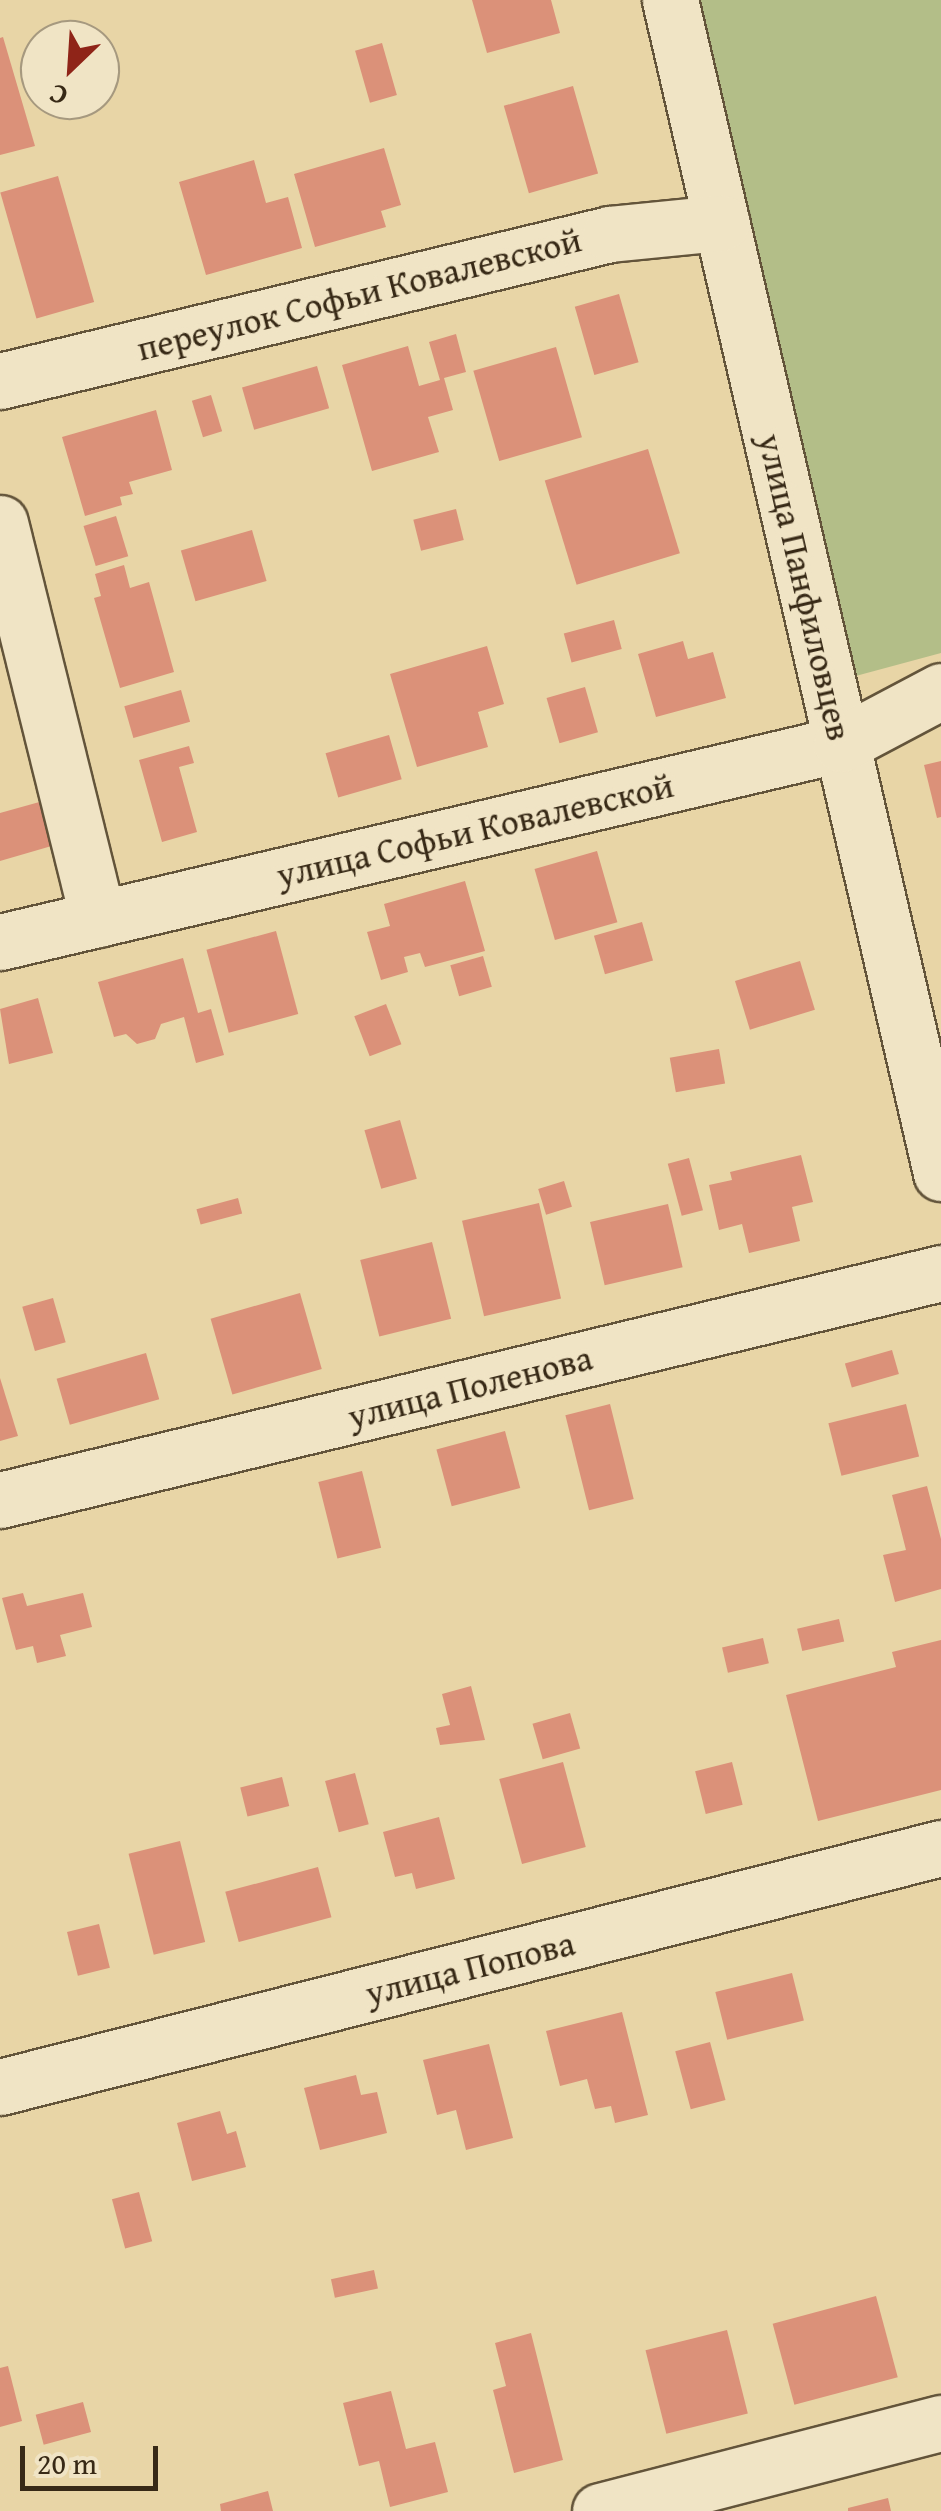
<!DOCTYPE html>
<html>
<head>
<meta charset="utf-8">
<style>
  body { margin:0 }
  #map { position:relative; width:941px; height:2511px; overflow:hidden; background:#e8d5a6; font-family:"Gentium Book Plus",serif }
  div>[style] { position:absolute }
  .green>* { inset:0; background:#b3be88 }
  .building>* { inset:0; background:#db9179; transform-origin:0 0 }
  .roads { filter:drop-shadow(2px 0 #63543a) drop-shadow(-2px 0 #63543a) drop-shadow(0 2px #63543a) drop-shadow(0 -2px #63543a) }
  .minor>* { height:55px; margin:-27.5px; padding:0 27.5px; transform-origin:27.5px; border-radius:27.5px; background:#f0e4c5 }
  span { translate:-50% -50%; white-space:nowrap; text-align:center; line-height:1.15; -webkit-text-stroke:10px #f0e4c5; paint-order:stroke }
  .street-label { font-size:35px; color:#372916 }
  .north { position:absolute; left:20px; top:20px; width:100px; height:100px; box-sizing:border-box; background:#f0e4c5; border:2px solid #a6997f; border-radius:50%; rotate:205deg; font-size:28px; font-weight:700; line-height:40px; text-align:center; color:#372916 }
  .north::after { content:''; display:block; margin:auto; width:35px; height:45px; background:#8f2418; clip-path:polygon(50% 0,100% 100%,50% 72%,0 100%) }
  .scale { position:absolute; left:20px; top:2446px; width:138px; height:45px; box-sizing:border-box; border:5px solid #372916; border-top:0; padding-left:12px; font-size:30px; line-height:35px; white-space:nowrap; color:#372916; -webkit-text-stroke:8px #f0e4c5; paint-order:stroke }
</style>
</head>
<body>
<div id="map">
  <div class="green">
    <div style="clip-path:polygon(698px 0,941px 0,941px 653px,852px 677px)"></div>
  </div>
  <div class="building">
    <div style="clip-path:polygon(472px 0,551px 0,560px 33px,487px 53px)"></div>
    <div style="clip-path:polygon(3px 37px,35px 146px,0 155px,0 38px)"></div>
    <div style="left:382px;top:43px;width:54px;height:28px;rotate:74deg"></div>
    <div style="left:573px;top:86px;width:91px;height:72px;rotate:74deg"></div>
    <div style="clip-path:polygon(384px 148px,401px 205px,381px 211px,386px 227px,315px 247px,294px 174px)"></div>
    <div style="clip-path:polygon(254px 160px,266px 203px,288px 197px,302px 248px,206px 275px,179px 182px)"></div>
    <div style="left:58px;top:176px;width:131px;height:60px;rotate:74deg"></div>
    <div style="left:619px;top:294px;width:71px;height:46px;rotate:74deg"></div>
    <div style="clip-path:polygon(456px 334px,466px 372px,444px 378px,453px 410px,428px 417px,439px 452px,372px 471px,342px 365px,408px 346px,419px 386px,440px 380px,429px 342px)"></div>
    <div style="left:556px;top:347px;width:94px;height:86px;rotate:74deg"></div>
    <div style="left:317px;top:366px;width:44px;height:78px;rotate:74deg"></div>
    <div style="left:211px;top:395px;width:38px;height:20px;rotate:73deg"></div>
    <div style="clip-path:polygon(156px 410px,172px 470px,129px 482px,133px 494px,120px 497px,122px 505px,85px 516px,62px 437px)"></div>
    <div style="left:648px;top:449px;width:109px;height:108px;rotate:73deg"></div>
    <div style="left:456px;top:509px;width:32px;height:44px;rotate:76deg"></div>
    <div style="left:116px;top:516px;width:42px;height:34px;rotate:73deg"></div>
    <div style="left:252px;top:530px;width:53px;height:74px;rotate:74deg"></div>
    <div style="clip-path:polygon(124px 565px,130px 588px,149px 582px,174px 672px,120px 688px,94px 598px,101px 596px,95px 574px)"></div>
    <div style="left:614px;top:620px;width:30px;height:52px;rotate:75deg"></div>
    <div style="clip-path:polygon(683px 641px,688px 659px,713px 652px,726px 698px,656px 717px,638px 654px)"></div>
    <div style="clip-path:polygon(487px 646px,504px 704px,478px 712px,488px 747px,417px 767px,390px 674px)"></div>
    <div style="left:585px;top:687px;width:47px;height:40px;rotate:74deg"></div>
    <div style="left:181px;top:690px;width:33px;height:59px;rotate:74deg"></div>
    <div style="left:389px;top:735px;width:46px;height:66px;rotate:74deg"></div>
    <div style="clip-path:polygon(189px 746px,194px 763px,179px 767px,197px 832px,162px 842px,139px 760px)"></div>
    <div style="clip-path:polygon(941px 761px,941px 817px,937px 818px,924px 765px)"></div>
    <div style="clip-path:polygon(43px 801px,55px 845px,0 861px,0 813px)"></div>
    <div style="left:597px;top:851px;width:74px;height:65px;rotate:74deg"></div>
    <div style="clip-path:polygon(465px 881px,485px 951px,425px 967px,420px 953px,404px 957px,408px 972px,381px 980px,367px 932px,390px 926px,384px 904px)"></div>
    <div style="left:642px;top:922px;width:40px;height:50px;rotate:74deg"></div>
    <div style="left:276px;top:931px;width:86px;height:72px;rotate:75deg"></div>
    <div style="left:483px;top:956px;width:32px;height:34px;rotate:74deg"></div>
    <div style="clip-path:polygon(183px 958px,198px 1013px,211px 1009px,224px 1055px,196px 1063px,184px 1017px,161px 1024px,155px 1039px,137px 1044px,126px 1034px,114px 1037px,98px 982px)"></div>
    <div style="left:800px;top:961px;width:51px;height:68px;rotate:73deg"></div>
    <div style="clip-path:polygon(38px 998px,53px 1053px,9px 1064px,0 1009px)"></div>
    <div style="left:386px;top:1004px;width:43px;height:34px;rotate:69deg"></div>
    <div style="left:719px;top:1049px;width:35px;height:50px;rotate:80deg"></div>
    <div style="left:400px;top:1120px;width:61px;height:37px;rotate:74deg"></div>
    <div style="clip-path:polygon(801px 1155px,813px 1202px,792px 1207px,800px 1241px,749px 1253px,742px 1224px,719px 1230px,709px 1185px,732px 1180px,730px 1172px)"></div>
    <div style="left:689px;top:1158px;width:54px;height:22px;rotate:75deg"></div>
    <div style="left:564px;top:1181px;width:27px;height:27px;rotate:73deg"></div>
    <div style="left:238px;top:1198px;width:16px;height:43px;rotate:75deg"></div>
    <div style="left:539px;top:1203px;width:98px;height:79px;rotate:77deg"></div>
    <div style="left:668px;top:1204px;width:65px;height:80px;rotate:77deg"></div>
    <div style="left:432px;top:1242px;width:79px;height:74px;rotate:76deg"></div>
    <div style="left:300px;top:1293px;width:79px;height:93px;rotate:74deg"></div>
    <div style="left:53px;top:1298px;width:46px;height:32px;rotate:74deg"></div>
    <div style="left:892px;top:1350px;width:25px;height:49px;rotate:74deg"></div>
    <div style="left:146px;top:1353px;width:48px;height:93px;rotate:74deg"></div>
    <div style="clip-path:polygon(0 1378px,18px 1436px,0 1441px)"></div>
    <div style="left:610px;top:1404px;width:98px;height:46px;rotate:76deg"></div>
    <div style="left:906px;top:1404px;width:54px;height:80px;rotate:76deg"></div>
    <div style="left:505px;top:1431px;width:59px;height:71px;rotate:75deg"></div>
    <div style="left:362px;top:1471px;width:79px;height:45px;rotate:76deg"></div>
    <div style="clip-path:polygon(927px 1486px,941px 1539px,941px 1589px,895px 1602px,883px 1555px,906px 1550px,892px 1495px)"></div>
    <div style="clip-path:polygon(23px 1593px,27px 1606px,83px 1593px,92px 1627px,60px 1635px,66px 1656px,37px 1663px,33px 1646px,16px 1650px,2px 1598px)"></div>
    <div style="left:839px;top:1619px;width:23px;height:43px;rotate:77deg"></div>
    <div style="left:763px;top:1638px;width:26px;height:42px;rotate:77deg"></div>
    <div style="clip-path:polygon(941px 1640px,941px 1790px,818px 1821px,786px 1695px,896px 1667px,892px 1652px)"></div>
    <div style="clip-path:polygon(471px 1686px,485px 1740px,440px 1745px,436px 1728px,450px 1725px,442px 1694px)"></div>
    <div style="left:570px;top:1713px;width:37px;height:39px;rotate:74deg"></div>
    <div style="left:563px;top:1762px;width:88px;height:66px;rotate:75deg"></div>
    <div style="left:732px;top:1762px;width:44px;height:38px;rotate:76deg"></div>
    <div style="left:355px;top:1773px;width:53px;height:31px;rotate:75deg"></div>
    <div style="left:282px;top:1777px;width:30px;height:43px;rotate:76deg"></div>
    <div style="clip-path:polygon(439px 1817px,455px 1879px,416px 1889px,412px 1873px,395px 1877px,383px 1832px)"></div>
    <div style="left:180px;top:1841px;width:104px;height:53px;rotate:76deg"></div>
    <div style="left:318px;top:1867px;width:52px;height:96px;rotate:75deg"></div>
    <div style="left:99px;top:1924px;width:45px;height:33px;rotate:76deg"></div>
    <div style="left:792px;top:1973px;width:49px;height:79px;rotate:76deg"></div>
    <div style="clip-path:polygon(622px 2012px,648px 2115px,615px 2123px,611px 2106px,595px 2109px,587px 2079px,560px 2086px,546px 2031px)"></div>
    <div style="left:710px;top:2042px;width:60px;height:36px;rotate:75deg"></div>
    <div style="clip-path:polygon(489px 2044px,513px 2138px,466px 2150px,456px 2110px,437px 2115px,423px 2060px)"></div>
    <div style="clip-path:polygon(356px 2075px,361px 2095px,377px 2092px,387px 2133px,320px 2150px,304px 2088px)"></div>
    <div style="clip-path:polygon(220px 2111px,227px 2134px,236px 2131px,246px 2167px,192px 2181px,177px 2123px)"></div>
    <div style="left:139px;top:2192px;width:51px;height:28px;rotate:75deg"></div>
    <div style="left:374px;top:2270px;width:19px;height:44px;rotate:78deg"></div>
    <div style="left:876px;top:2296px;width:84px;height:107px;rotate:75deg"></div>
    <div style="left:727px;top:2330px;width:86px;height:84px;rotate:76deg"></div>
    <div style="clip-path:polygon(531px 2333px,563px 2460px,514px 2473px,493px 2390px,506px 2386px,495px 2343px)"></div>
    <div style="clip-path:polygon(8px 2366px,22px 2421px,0 2427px,0 2368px)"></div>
    <div style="clip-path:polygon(391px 2391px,406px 2449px,435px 2442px,448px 2492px,390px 2507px,379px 2461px,359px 2466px,343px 2403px)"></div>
    <div style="left:83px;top:2402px;width:31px;height:49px;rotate:75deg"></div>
    <div style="clip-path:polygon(268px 2491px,273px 2511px,221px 2511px,220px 2504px)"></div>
    <div style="clip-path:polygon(888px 2498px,891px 2511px,848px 2511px,848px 2508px)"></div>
  </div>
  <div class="roads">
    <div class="minor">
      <div style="left:670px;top:0;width:1204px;rotate:76.99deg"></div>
      <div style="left:0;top:381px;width:627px;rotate:-13.55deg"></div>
      <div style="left:610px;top:234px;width:112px;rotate:-5.7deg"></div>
      <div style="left:0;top:523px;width:408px;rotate:76.1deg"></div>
      <div style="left:0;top:942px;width:864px;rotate:-13.25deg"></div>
      <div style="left:841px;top:744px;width:113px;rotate:-27.9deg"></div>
      <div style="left:0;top:1500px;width:968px;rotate:-13.56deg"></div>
      <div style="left:0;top:2087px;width:971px;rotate:-14.25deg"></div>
      <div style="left:600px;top:2511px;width:352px;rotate:-14.5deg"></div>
    </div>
  </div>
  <div class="street-label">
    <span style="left:359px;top:294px;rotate:-14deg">переулок Софьи Ковалевской</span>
    <span style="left:805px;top:587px;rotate:77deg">улица Панфиловцев</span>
    <span style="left:475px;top:830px;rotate:-13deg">улица Софьи Ковалевской</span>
    <span style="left:470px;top:1387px;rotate:-14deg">улица Поленова</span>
    <span style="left:470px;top:1968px;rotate:-14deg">улица Попова</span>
  </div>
  <div class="north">С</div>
  <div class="scale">20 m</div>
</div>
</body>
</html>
